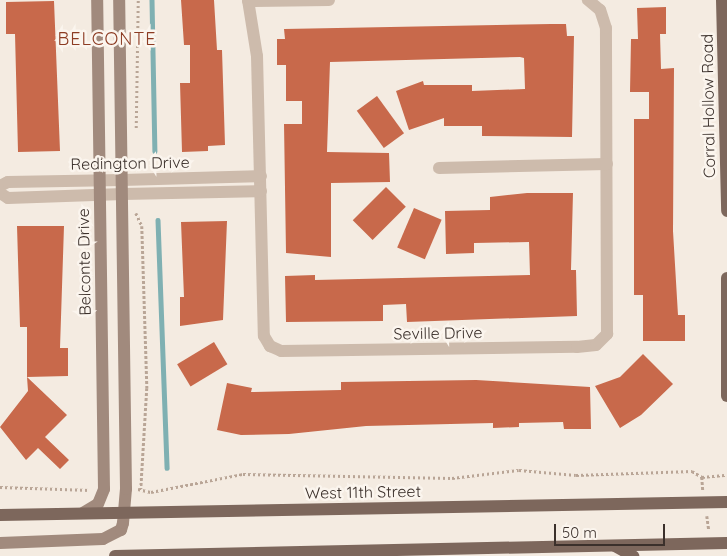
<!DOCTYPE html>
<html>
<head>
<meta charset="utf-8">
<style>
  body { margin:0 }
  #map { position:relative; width:727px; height:556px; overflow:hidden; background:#f4ebe1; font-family:Quicksand,sans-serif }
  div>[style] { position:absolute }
  .stream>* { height:4.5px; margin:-2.25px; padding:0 2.25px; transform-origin:2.25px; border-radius:2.25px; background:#7fb0b2 }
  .building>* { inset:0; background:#c8694b; transform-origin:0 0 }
  .path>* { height:2.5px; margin-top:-1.25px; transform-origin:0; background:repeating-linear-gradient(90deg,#b9a596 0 2.5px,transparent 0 5px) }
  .minor>* { height:12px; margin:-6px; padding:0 6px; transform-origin:6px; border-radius:6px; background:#cdbbac }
  .tertiary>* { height:12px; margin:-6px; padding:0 6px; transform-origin:6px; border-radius:6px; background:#cdbbac }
  .secondary>* { height:12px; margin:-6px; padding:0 6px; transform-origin:6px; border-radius:6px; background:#a18a7d }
  .primary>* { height:12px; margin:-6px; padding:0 6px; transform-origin:6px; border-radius:6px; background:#7d675c }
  span { translate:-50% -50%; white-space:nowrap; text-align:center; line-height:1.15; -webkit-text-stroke:5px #fbf5ee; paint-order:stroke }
  .street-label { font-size:16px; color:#3b302b }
  .neighbourhood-label { font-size:18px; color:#8c3b22; letter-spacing:1px }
  .scale { position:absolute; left:554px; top:524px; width:111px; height:22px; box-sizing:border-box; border:2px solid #3b302b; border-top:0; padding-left:6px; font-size:15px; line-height:18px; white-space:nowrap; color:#3b302b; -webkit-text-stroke:4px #fbf5ee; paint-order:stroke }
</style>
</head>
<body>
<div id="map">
  <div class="stream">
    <div style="left:152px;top:0;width:151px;rotate:88.9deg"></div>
    <div style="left:158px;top:220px;width:248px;rotate:87.9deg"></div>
  </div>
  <div class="building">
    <div style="clip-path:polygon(181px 0,214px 0,217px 50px,222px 50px,225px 145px,208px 146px,208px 151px,182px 152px,180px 83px,190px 83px,190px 45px,184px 45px)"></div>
    <div style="clip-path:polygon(54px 1px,60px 151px,18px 152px,15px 34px,6px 34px,6px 2px)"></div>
    <div style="clip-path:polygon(666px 7px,666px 34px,660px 34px,661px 69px,674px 68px,673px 231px,678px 315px,685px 315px,685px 341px,643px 341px,643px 295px,634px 295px,634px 119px,649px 119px,649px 92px,630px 92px,631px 39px,638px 39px,637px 8px)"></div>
    <div style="clip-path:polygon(551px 24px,566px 24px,567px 36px,574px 36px,572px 137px,482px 136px,482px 126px,444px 126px,444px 118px,409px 130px,396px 91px,423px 81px,424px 85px,472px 85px,472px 91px,525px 89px,524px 58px,520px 57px,330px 62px,327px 152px,389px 153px,390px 182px,331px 183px,331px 257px,286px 253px,284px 124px,302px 124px,302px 101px,286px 101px,286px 65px,277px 65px,277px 39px,285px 39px,284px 29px)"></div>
    <div style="left:377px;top:96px;width:46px;height:25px;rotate:54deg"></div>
    <div style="left:386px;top:187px;width:28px;height:47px;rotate:45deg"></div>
    <div style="clip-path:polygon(527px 193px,573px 193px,571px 270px,576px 270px,577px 316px,407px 322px,406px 304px,383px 305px,383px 321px,286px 322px,285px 276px,315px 275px,315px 280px,530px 275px,529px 242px,474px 243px,474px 253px,446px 254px,445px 211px,490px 210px,490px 197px)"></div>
    <div style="left:414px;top:208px;width:30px;height:43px;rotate:23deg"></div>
    <div style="clip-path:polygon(227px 221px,223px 320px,180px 326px,180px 297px,184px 297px,181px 222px)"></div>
    <div style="clip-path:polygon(17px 226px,64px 226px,60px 348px,68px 348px,68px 376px,27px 377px,27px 327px,20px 327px)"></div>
    <div style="left:214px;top:342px;width:26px;height:43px;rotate:59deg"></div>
    <div style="clip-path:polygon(643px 354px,673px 384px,641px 415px,620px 428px,595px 386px,620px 377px)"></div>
    <div style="clip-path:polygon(27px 377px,67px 415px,45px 437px,69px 460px,60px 469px,38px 448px,26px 460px,0 427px,28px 391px)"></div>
    <div style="clip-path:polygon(476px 380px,590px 387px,591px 429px,564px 429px,563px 422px,519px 423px,519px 427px,493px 428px,493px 423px,366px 426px,289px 434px,241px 435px,217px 430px,227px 383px,252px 388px,251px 392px,297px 391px,341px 390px,341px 382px)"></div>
  </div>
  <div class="path">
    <div style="left:136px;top:128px;width:128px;rotate:-89.1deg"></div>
    <div style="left:136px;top:213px;width:14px;rotate:65deg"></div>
    <div style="left:142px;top:226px;width:162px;rotate:88.2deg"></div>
    <div style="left:147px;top:388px;width:101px;rotate:93.4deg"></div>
    <div style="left:702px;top:477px;width:14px;rotate:86deg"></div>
    <div style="left:0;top:487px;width:90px;rotate:1.9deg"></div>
    <div style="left:138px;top:489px;width:13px;rotate:13deg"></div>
    <div style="left:151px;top:492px;width:94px;rotate:-11.1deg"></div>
    <div style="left:243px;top:474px;width:209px;rotate:1.1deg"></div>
    <div style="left:452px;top:478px;width:67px;rotate:-6.8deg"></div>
    <div style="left:519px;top:470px;width:57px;rotate:5deg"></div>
    <div style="left:576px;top:475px;width:116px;rotate:-2deg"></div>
    <div style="left:692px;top:471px;width:12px;rotate:31deg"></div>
    <div style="left:702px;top:477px;width:25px;rotate:-5deg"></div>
    <div style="left:707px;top:516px;width:14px;rotate:82deg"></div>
  </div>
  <div class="minor">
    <div style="left:248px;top:0;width:57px;rotate:80.9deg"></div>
    <div style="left:257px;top:56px;width:280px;rotate:88.6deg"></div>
    <div style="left:264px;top:336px;width:12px;rotate:59deg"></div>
    <div style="left:270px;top:346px;width:12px;rotate:24deg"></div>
    <div style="left:281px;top:351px;width:296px;rotate:-0.8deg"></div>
    <div style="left:577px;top:347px;width:19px;rotate:-6deg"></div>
    <div style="left:596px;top:345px;width:16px;rotate:-45deg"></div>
    <div style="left:607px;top:334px;width:306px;rotate:-90.2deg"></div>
    <div style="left:606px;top:28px;width:19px;rotate:-108deg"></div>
    <div style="left:600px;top:10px;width:16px;rotate:-140deg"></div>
    <div style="left:248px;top:1px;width:81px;rotate:-0.7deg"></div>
    <div style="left:439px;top:168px;width:168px;rotate:-1.4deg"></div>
    <div style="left:122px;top:180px;width:139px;rotate:-1.6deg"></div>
    <div style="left:123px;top:194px;width:138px;rotate:-1.2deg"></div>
  </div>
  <div class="tertiary">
    <div style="left:0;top:186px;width:9px;rotate:-27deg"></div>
    <div style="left:8px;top:182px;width:114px;rotate:-1deg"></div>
    <div style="left:0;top:193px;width:9px;rotate:32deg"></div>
    <div style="left:8px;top:198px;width:115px;rotate:-2deg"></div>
  </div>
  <div class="secondary">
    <div style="left:83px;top:513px;width:17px;rotate:-31deg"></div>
    <div style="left:98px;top:504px;width:16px;rotate:-68deg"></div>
    <div style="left:104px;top:489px;width:489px;rotate:-90.8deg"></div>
    <div style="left:0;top:543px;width:103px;rotate:-2.2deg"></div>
    <div style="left:103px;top:539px;width:20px;rotate:-27deg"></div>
    <div style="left:121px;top:530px;width:7px;rotate:-74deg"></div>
    <div style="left:123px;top:523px;width:34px;rotate:-85deg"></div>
    <div style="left:126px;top:489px;width:489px;rotate:-90.8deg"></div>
  </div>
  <div class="primary">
    <div style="left:722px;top:0;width:211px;rotate:88.6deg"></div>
    <div style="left:727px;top:278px;width:118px;rotate:90deg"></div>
    <div style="left:0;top:515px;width:727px;rotate:-1.02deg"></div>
    <div style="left:615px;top:546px;width:21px;rotate:29deg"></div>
    <div style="left:115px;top:556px;width:612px;rotate:-1.22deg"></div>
  </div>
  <div class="street-label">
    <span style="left:708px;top:106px;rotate:-91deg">Corral Hollow Road</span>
    <span style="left:130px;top:163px;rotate:-1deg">Redington Drive</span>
    <span style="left:84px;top:262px;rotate:-91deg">Belconte Drive</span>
    <span style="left:438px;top:333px;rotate:-1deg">Seville Drive</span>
    <span style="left:363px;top:492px;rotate:-1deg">West 11th Street</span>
  </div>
  <div class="neighbourhood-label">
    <span style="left:107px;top:39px">BELCONTE</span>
  </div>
  <div class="scale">50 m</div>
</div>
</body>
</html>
